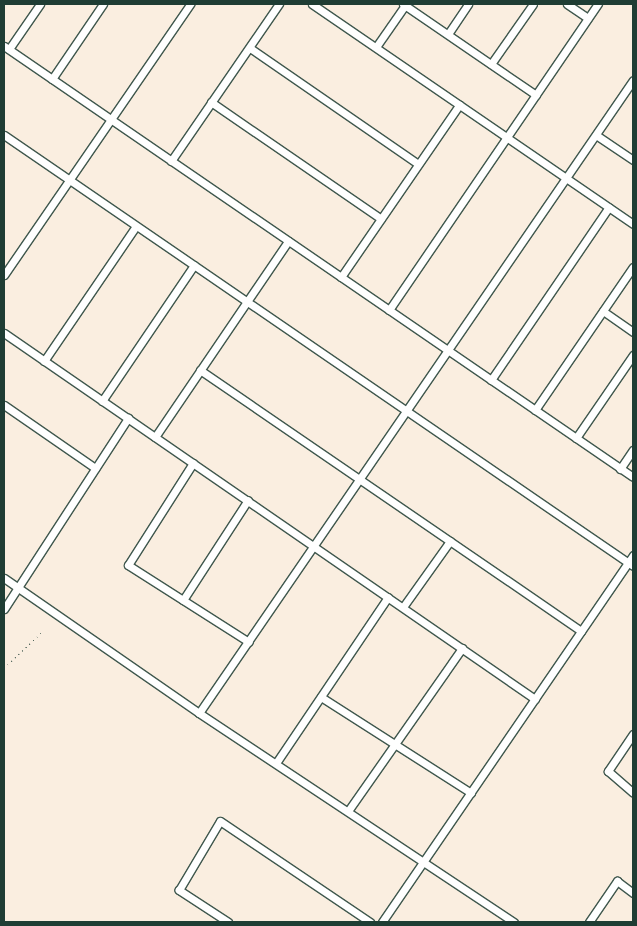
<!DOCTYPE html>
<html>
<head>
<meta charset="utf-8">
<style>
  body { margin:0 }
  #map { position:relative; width:637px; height:926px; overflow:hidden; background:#faeee0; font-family:Pangolin,sans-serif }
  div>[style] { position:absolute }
  .path>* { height:1px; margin-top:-0.5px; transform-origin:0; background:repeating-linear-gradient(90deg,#40584e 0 1px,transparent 0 5px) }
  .roads { filter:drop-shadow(1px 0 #40584e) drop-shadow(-1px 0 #40584e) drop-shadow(0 1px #40584e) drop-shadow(0 -1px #40584e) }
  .minor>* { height:7px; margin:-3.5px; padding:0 3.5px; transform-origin:3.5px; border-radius:3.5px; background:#fff }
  span { translate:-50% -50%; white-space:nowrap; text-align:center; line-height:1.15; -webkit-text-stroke:4.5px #fff; paint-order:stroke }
  .frame { position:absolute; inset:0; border:5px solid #1f3d34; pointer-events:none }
</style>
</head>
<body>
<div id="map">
  <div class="path">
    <div style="left:4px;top:668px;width:51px;rotate:-43.4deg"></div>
  </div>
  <div class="roads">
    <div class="minor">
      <div style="left:312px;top:4px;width:389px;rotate:34.4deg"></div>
      <div style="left:403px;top:4px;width:161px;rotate:34.4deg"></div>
      <div style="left:567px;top:4px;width:25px;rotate:34deg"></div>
      <div style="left:448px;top:34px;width:36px;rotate:-56deg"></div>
      <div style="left:4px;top:46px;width:762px;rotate:34.42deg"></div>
      <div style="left:376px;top:47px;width:52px;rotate:-55.1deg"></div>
      <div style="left:250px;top:48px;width:204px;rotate:34.6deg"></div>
      <div style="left:9px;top:49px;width:55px;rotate:-55.4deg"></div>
      <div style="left:491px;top:64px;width:73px;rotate:-55deg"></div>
      <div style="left:52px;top:79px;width:91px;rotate:-55.8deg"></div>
      <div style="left:211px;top:102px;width:206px;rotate:34.5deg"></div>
      <div style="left:4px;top:135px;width:762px;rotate:34.42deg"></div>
      <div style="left:596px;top:135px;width:45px;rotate:34deg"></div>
      <div style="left:171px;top:161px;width:191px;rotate:-55.5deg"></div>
      <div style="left:4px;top:275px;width:329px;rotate:-55.5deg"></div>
      <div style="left:341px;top:277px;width:209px;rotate:-55.5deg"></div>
      <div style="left:389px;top:310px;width:371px;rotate:-55.7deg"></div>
      <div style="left:603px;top:311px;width:37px;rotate:35deg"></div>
      <div style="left:4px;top:333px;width:645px;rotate:34.58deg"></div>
      <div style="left:44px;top:361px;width:163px;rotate:-55.7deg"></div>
      <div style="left:200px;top:370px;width:462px;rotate:34.4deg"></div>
      <div style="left:491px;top:380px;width:209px;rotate:-55.7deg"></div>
      <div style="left:102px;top:401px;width:164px;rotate:-55.9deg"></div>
      <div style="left:4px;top:405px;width:111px;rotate:34.7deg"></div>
      <div style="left:535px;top:410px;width:173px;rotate:-55.6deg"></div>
      <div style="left:155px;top:437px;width:237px;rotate:-55.8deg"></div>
      <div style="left:576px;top:438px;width:101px;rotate:-55.5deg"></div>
      <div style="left:193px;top:463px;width:121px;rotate:122.5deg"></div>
      <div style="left:128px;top:565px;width:143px;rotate:32.5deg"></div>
      <div style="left:620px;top:469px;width:23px;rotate:-56deg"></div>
      <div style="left:4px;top:578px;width:237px;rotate:34.7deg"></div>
      <div style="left:199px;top:713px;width:378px;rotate:33.6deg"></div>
      <div style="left:183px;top:600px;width:119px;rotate:-57deg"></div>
      <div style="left:403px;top:607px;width:81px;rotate:-54.5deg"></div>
      <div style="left:4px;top:609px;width:228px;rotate:-57deg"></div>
      <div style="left:321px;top:697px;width:178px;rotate:32.6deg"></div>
      <div style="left:199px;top:713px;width:767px;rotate:-55.56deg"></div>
      <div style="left:633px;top:734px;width:45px;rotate:124deg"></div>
      <div style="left:608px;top:771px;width:33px;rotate:41deg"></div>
      <div style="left:276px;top:763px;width:200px;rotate:-56deg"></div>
      <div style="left:348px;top:811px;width:199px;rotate:-55deg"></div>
      <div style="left:228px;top:922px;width:59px;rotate:-146.9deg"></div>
      <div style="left:179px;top:890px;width:80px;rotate:-59.3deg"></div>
      <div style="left:220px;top:821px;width:181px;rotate:34deg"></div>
      <div style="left:382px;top:922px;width:445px;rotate:-55.6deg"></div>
      <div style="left:589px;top:922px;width:50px;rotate:-55.7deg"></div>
      <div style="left:617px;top:881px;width:20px;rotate:37deg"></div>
    </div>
  </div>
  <div class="frame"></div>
</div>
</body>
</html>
